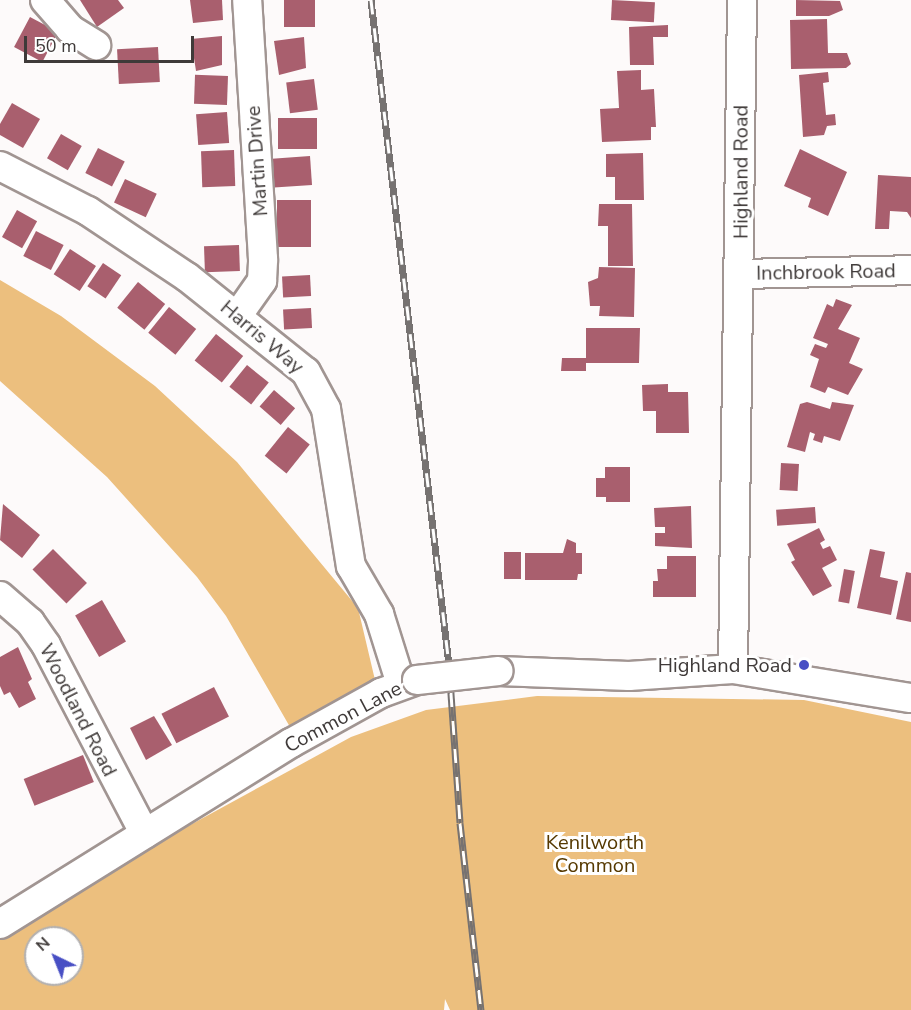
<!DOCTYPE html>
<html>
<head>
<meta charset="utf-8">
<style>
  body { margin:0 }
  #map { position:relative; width:911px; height:1010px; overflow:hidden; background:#fdfafa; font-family:"Nunito Sans",sans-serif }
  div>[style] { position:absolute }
  .forest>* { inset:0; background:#ecbf7e }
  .building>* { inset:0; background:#a95f6e; transform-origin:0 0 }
  .roads { filter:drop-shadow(2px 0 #a19592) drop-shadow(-2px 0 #a19592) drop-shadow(0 2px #a19592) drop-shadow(0 -2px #a19592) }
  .minor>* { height:28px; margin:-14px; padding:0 14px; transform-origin:14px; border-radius:14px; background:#fff }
  .rail>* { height:7px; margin-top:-3.5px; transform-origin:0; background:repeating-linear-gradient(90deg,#fff 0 14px,#767271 0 28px); box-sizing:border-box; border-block:2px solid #767271 }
  .bridges { filter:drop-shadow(2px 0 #a19592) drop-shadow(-2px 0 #a19592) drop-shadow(0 2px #a19592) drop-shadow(0 -2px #a19592) }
  .minor-bridge>* { height:28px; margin:-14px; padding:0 14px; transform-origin:14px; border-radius:14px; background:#fff }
  .dots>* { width:16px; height:16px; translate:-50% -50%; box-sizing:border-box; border:3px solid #fff; border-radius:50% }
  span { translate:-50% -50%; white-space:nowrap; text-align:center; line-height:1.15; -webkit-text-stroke:6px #fff; paint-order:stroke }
  .street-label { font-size:20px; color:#3f3a39 }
  .poi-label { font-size:20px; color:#3f3a39 }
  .right { translate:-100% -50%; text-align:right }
  .park-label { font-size:20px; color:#563901 }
  .north { position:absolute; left:24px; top:926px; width:60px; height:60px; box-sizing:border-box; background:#fff; border:2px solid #b2b0b0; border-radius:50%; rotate:317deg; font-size:16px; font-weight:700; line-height:24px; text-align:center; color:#3f3a39 }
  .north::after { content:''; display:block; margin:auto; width:21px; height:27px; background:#484fc4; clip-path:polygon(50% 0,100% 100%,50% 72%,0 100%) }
  .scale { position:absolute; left:24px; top:36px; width:170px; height:27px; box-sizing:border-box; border:3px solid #3f3a39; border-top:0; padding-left:8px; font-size:18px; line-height:21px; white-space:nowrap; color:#3f3a39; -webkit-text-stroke:4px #fff; paint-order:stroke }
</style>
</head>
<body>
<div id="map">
  <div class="forest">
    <div style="clip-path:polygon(0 280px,61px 316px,155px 386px,237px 462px,358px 608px,375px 680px,290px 727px,226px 616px,197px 577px,107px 477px,0 381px)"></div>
    <div style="clip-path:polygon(evenodd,537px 696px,804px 700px,911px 722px,911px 1010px,450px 1010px,445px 999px,444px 1010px,0 1010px,0 936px,15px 932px,181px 830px,351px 737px,426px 710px,537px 696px,36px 938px,72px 938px,72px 974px,36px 974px,36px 938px)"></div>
  </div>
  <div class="building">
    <div style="clip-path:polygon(80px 0,118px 0,124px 8px,97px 27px)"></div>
    <div style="clip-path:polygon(190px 0,222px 0,223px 20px,193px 23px)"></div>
    <div style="left:284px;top:0;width:31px;height:27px"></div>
    <div style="left:612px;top:0;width:43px;height:20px;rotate:3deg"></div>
    <div style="clip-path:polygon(796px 0,840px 1px,843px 10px,829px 16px,796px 16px)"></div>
    <div style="left:30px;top:17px;width:32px;height:34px;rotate:28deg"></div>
    <div style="clip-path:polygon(827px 19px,828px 53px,847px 53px,851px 64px,846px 68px,791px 69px,790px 20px)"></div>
    <div style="clip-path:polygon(668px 25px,668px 37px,653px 37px,654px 65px,630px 65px,629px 27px)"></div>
    <div style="clip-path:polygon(222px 36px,222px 65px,196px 71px,191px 39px)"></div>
    <div style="clip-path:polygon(304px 37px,306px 68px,279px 75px,274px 41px)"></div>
    <div style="left:158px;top:47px;width:35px;height:41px;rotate:87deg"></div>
    <div style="clip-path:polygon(641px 70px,641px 90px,654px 89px,656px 127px,651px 127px,651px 140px,602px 142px,600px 109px,619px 108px,617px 71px)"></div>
    <div style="clip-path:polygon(828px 72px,829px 82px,823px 83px,826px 115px,835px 114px,836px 125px,827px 126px,824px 135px,803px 137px,799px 75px)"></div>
    <div style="left:228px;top:76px;width:29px;height:33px;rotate:92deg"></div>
    <div style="left:314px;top:79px;width:31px;height:28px;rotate:83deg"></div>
    <div style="clip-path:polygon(12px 103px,40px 119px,23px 148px,0 135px,0 124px)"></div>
    <div style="left:227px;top:112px;width:31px;height:31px;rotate:86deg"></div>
    <div style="left:278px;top:118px;width:39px;height:31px"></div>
    <div style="left:61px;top:134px;width:24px;height:28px;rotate:30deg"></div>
    <div style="left:98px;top:148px;width:30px;height:28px;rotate:27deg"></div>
    <div style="clip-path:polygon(800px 149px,847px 172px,828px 216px,808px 207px,811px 198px,784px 186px)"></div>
    <div style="left:234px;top:150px;width:36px;height:33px;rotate:88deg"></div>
    <div style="clip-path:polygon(643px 153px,644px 200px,615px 200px,615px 177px,606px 177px,606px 154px)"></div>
    <div style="left:310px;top:156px;width:29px;height:38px;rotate:86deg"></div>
    <div style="clip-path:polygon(878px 175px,911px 177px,911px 218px,907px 212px,890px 211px,889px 229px,875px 229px)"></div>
    <div style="left:125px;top:179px;width:35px;height:26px;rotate:25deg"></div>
    <div style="left:277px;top:200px;width:34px;height:47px"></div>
    <div style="clip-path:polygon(599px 204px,632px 204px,633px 266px,608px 266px,608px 226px,598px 226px)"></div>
    <div style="left:17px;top:210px;width:23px;height:31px;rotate:29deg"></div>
    <div style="left:36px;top:231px;width:31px;height:28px;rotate:27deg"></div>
    <div style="left:239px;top:245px;width:26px;height:35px;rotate:88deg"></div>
    <div style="left:70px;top:249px;width:31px;height:30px;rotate:33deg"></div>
    <div style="left:103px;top:263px;width:22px;height:28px;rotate:34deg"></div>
    <div style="clip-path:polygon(599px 267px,635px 268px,634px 317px,599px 316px,600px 306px,590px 306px,588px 282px,598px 278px)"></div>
    <div style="left:310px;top:275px;width:21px;height:28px;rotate:87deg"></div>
    <div style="left:138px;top:282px;width:35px;height:33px;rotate:39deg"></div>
    <div style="clip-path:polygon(836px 299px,852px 305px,838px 329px,860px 338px,849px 363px,863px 369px,848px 395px,828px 387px,825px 393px,810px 387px,819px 359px,810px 355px,815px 344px,826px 348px,828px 344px,813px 338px,827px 304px,833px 307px)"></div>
    <div style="left:169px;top:307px;width:35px;height:33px;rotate:39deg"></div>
    <div style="left:311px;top:308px;width:20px;height:28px;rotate:87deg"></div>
    <div style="clip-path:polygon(586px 328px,640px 328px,639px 363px,586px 363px,586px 371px,561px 371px,562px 358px,586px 358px)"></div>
    <div style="left:216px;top:334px;width:35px;height:34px;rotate:39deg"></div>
    <div style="left:247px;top:365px;width:28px;height:28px;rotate:39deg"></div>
    <div style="clip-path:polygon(668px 384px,668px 392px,688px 392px,689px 433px,656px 433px,656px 411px,643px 411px,642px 385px)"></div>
    <div style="left:274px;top:390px;width:28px;height:22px;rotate:41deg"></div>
    <div style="clip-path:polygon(807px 402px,830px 409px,832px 402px,854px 405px,840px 441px,824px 436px,822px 443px,813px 440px,815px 434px,810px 432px,805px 452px,787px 447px,800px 404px)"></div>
    <div style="left:288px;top:427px;width:28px;height:37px;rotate:39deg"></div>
    <div style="left:781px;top:463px;width:18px;height:27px;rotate:3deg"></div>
    <div style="clip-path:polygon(605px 467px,630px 467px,630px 502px,606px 502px,606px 497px,596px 497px,596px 478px,605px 478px)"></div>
    <div style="clip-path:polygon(3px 504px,40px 535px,22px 558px,0 540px)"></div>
    <div style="clip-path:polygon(691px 506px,692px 548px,655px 546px,655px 533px,665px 533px,665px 527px,655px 527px,654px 508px)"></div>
    <div style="left:815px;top:507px;width:16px;height:39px;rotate:86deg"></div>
    <div style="clip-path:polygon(819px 528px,825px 540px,820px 543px,823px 549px,830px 546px,837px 560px,822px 568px,832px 586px,813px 596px,791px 562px,795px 560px,787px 544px)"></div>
    <div style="clip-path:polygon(567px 539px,576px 543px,576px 553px,582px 553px,582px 574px,578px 574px,577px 580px,525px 580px,525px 553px,563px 553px)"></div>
    <div style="left:53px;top:549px;width:48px;height:29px;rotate:45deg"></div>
    <div style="clip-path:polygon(870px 549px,885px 552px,880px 577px,898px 581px,891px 615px,857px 608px)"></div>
    <div style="left:504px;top:552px;width:17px;height:27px"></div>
    <div style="clip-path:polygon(667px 556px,696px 556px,696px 597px,653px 597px,653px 581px,658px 581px,657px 569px,667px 569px)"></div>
    <div style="left:844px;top:569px;width:11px;height:33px;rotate:10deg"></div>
    <div style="clip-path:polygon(906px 572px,911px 573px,911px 622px,896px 619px)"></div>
    <div style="left:102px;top:600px;width:48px;height:31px;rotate:60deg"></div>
    <div style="clip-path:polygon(18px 647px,32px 679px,28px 682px,36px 699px,19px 708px,10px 692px,4px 695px,0 686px,0 657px)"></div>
    <div style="left:214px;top:687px;width:33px;height:59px;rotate:63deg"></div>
    <div style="clip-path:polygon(154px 716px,172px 745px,146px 760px,130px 728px)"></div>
    <div style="left:83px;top:755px;width:29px;height:64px;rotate:68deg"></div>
  </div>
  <div class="roads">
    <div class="minor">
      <div style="left:45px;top:0;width:38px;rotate:49deg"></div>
      <div style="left:70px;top:29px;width:31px;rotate:32deg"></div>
      <div style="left:0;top:166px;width:99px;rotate:27.1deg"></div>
      <div style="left:88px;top:211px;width:119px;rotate:33.7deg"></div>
      <div style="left:187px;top:277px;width:152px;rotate:38.6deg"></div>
      <div style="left:306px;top:372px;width:42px;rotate:61.6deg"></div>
      <div style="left:326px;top:409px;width:159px;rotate:81deg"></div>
      <div style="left:351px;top:566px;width:56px;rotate:59.7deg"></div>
      <div style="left:379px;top:614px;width:73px;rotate:72.6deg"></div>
      <div style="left:741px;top:274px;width:170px;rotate:-1.3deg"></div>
      <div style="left:238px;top:315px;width:42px;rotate:-54.8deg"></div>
      <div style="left:262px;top:281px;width:22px;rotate:-87deg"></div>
      <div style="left:263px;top:259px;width:259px;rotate:-93.5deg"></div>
      <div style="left:0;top:596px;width:40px;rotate:41deg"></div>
      <div style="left:30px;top:622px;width:28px;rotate:55deg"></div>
      <div style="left:46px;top:645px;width:213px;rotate:62.4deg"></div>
      <div style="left:733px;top:669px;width:669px;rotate:-89.23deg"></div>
      <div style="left:499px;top:671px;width:130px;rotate:2.2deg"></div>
      <div style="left:629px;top:676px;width:104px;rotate:-3.9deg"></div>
      <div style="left:733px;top:669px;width:180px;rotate:9.3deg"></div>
      <div style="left:0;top:924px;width:343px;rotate:-31.9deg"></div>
      <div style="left:291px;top:743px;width:103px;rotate:-29.1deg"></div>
      <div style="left:381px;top:693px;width:38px;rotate:-20deg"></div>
    </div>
  </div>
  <div class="rail">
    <div style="left:371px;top:0;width:670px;rotate:83.31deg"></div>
    <div style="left:449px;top:665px;width:158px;rotate:86deg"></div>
    <div style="left:460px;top:823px;width:188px;rotate:83.6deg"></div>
  </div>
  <div class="bridges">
    <div class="minor-bridge">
      <div style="left:417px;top:680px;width:82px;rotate:-6.3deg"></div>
    </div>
  </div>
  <div class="dots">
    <div style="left:804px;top:665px;background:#484fc4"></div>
  </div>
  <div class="street-label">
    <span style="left:257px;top:161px;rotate:-94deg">Martin Drive</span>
    <span style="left:741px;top:172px;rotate:-90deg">Highland Road</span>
    <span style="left:826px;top:272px;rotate:-1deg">Inchbrook Road</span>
    <span style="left:262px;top:337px;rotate:40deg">Harris Way</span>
    <span style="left:78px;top:710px;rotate:63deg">Woodland Road</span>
    <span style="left:343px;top:717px;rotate:-28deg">Common Lane</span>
  </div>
  <div class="poi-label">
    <span class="right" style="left:792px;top:665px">Highland Road</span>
  </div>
  <div class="park-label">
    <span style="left:595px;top:854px">Kenilworth<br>Common</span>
  </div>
  <div class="north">N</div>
  <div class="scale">50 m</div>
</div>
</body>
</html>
